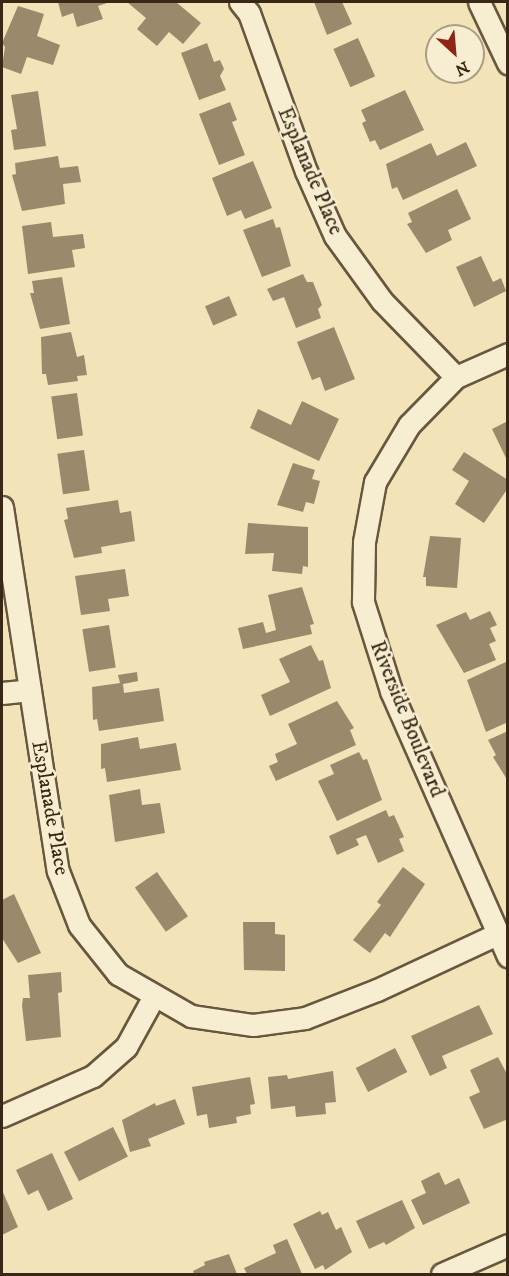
<!DOCTYPE html>
<html>
<head>
<meta charset="utf-8">
<style>
  body { margin:0 }
  #map { position:relative; width:509px; height:1276px; overflow:hidden; background:#f3e3b8; font-family:"IM FELL DW Pica",serif }
  div>[style] { position:absolute }
  .building>* { inset:0; background:#9a896a; transform-origin:0 0 }
  .roads { filter:drop-shadow(2px 0 #68573e) drop-shadow(-2px 0 #68573e) drop-shadow(0 2px #68573e) drop-shadow(0 -2px #68573e) }
  .minor>* { height:21px; margin:-10.5px; padding:0 10.5px; transform-origin:10.5px; border-radius:10.5px; background:#f7edd1 }
  span { translate:-50% -50%; white-space:nowrap; text-align:center; line-height:1.15; -webkit-text-stroke:5px #f7edd1; paint-order:stroke }
  .street-label { font-size:21px; color:#392816 }
  .frame { position:absolute; inset:0; border:3px solid #392816; pointer-events:none }
  .north { position:absolute; left:425px; top:24px; width:60px; height:60px; box-sizing:border-box; background:#f7edd1; border:2px solid #ab9e86; border-radius:50%; rotate:154deg; font-size:16px; font-weight:700; line-height:24px; text-align:center; color:#392816 }
  .north::after { content:''; display:block; margin:auto; width:21px; height:27px; background:#8f2418; clip-path:polygon(50% 0,100% 100%,50% 72%,0 100%) }
</style>
</head>
<body>
<div id="map">
  <div class="building">
    <div style="clip-path:polygon(58px 2px,110px 2px,98px 6px,103px 19px,77px 27px,73px 13px,62px 17px)"></div>
    <div style="clip-path:polygon(127px 2px,176px 2px,201px 23px,183px 44px,169px 32px,157px 46px,137px 29px,146px 18px)"></div>
    <div style="clip-path:polygon(314px 2px,342px 2px,352px 24px,327px 35px)"></div>
    <div style="clip-path:polygon(18px 6px,44px 14px,37px 36px,60px 45px,53px 65px,27px 57px,21px 74px,2px 67px,5px 47px,2px 43px)"></div>
    <div style="left:358px;top:38px;width:42px;height:27px;rotate:66deg"></div>
    <div style="clip-path:polygon(207px 43px,214px 62px,220px 60px,224px 69px,220px 76px,226px 90px,199px 100px,181px 53px)"></div>
    <div style="clip-path:polygon(405px 90px,424px 130px,380px 150px,375px 140px,370px 142px,362px 123px,366px 121px,361px 110px)"></div>
    <div style="clip-path:polygon(38px 91px,46px 146px,14px 150px,11px 130px,17px 129px,11px 95px)"></div>
    <div style="clip-path:polygon(230px 102px,237px 120px,232px 122px,245px 155px,219px 165px,199px 114px)"></div>
    <div style="clip-path:polygon(466px 142px,477px 166px,403px 200px,397px 187px,392px 189px,386px 164px,431px 143px,437px 156px)"></div>
    <div style="clip-path:polygon(58px 156px,60px 168px,78px 166px,81px 182px,63px 184px,65px 204px,22px 211px,12px 175px,16px 174px,15px 163px)"></div>
    <div style="clip-path:polygon(253px 161px,272px 208px,245px 219px,241px 210px,227px 216px,212px 178px)"></div>
    <div style="clip-path:polygon(457px 189px,471px 219px,448px 230px,452px 240px,426px 253px,407px 224px,412px 222px,408px 213px)"></div>
    <div style="clip-path:polygon(273px 219px,276px 228px,280px 227px,291px 266px,262px 277px,243px 230px)"></div>
    <div style="clip-path:polygon(51px 222px,53px 237px,83px 234px,85px 248px,72px 250px,75px 267px,28px 274px,22px 226px)"></div>
    <div style="clip-path:polygon(481px 256px,493px 282px,501px 278px,506px 291px,474px 307px,456px 267px)"></div>
    <div style="clip-path:polygon(303px 274px,307px 282px,313px 282px,322px 305px,318px 309px,321px 318px,296px 328px,284px 297px,273px 301px,267px 289px)"></div>
    <div style="clip-path:polygon(62px 277px,70px 324px,40px 329px,30px 293px,34px 293px,32px 281px)"></div>
    <div style="left:229px;top:296px;width:21px;height:26px;rotate:67deg"></div>
    <div style="clip-path:polygon(334px 327px,355px 379px,325px 391px,320px 377px,312px 380px,297px 342px)"></div>
    <div style="clip-path:polygon(71px 332px,77px 357px,84px 355px,87px 375px,77px 376px,78px 381px,48px 385px,46px 374px,42px 374px,41px 337px)"></div>
    <div style="left:77px;top:393px;width:43px;height:26px;rotate:82deg"></div>
    <div style="clip-path:polygon(302px 401px,339px 419px,319px 461px,250px 428px,258px 409px,291px 425px)"></div>
    <div style="clip-path:polygon(508px 421px,508px 457px,506px 458px,492px 429px)"></div>
    <div style="left:84px;top:450px;width:41px;height:27px;rotate:82deg"></div>
    <div style="clip-path:polygon(464px 452px,508px 480px,508px 488px,484px 523px,455px 504px,469px 481px,452px 470px)"></div>
    <div style="clip-path:polygon(293px 463px,315px 470px,312px 479px,320px 481px,314px 504px,306px 502px,303px 512px,277px 505px)"></div>
    <div style="clip-path:polygon(118px 500px,120px 513px,131px 511px,135px 541px,101px 547px,102px 553px,74px 558px,64px 520px,68px 519px,66px 508px)"></div>
    <div style="clip-path:polygon(248px 523px,308px 527px,308px 567px,303px 566px,302px 574px,272px 571px,274px 553px,245px 554px)"></div>
    <div style="clip-path:polygon(430px 536px,461px 538px,457px 588px,426px 586px,426px 577px,423px 577px)"></div>
    <div style="clip-path:polygon(125px 569px,129px 596px,108px 599px,110px 611px,81px 615px,75px 576px)"></div>
    <div style="clip-path:polygon(302px 587px,314px 624px,310px 625px,312px 634px,243px 649px,238px 628px,263px 622px,266px 633px,276px 630px,268px 595px)"></div>
    <div style="clip-path:polygon(490px 611px,497px 625px,490px 628px,496px 641px,489px 644px,496px 660px,464px 673px,436px 625px,466px 612px,470px 620px)"></div>
    <div style="left:109px;top:625px;width:43px;height:27px;rotate:81deg"></div>
    <div style="clip-path:polygon(311px 645px,319px 661px,323px 660px,331px 688px,270px 716px,261px 695px,290px 682px,279px 659px)"></div>
    <div style="clip-path:polygon(508px 661px,508px 722px,486px 732px,467px 680px)"></div>
    <div style="clip-path:polygon(137px 672px,138px 681px,123px 684px,124px 693px,159px 688px,164px 721px,99px 731px,97px 719px,93px 720px,92px 687px,120px 683px,118px 675px)"></div>
    <div style="clip-path:polygon(337px 701px,354px 728px,350px 730px,356px 745px,276px 781px,269px 766px,278px 762px,275px 754px,297px 744px,288px 724px)"></div>
    <div style="clip-path:polygon(508px 731px,508px 781px,493px 757px,496px 755px,488px 740px)"></div>
    <div style="clip-path:polygon(138px 737px,140px 749px,176px 743px,181px 770px,107px 782px,105px 768px,101px 769px,101px 744px)"></div>
    <div style="clip-path:polygon(359px 752px,363px 760px,367px 759px,382px 800px,337px 821px,318px 781px,334px 774px,330px 765px)"></div>
    <div style="clip-path:polygon(140px 789px,142px 805px,160px 803px,165px 833px,115px 842px,109px 795px)"></div>
    <div style="clip-path:polygon(386px 810px,389px 817px,394px 815px,404px 837px,399px 839px,404px 851px,378px 863px,366px 835px,356px 839px,359px 845px,337px 855px,329px 836px)"></div>
    <div style="clip-path:polygon(403px 867px,425px 884px,390px 937px,385px 933px,370px 953px,353px 940px,381px 905px,377px 902px)"></div>
    <div style="left:157px;top:872px;width:54px;height:27px;rotate:55deg"></div>
    <div style="clip-path:polygon(14px 894px,41px 953px,18px 963px,2px 938px,2px 900px)"></div>
    <div style="clip-path:polygon(243px 922px,275px 922px,275px 934px,285px 935px,285px 971px,244px 970px)"></div>
    <div style="clip-path:polygon(61px 972px,62px 992px,58px 993px,61px 1037px,26px 1041px,22px 1005px,23px 998px,30px 998px,28px 975px)"></div>
    <div style="clip-path:polygon(479px 1005px,493px 1034px,442px 1056px,447px 1068px,430px 1076px,411px 1036px)"></div>
    <div style="left:395px;top:1048px;width:27px;height:44px;rotate:63deg"></div>
    <div style="clip-path:polygon(498px 1057px,508px 1076px,508px 1119px,484px 1129px,469px 1097px,480px 1092px,470px 1070px)"></div>
    <div style="clip-path:polygon(333px 1071px,336px 1102px,325px 1103px,326px 1114px,296px 1117px,295px 1106px,271px 1109px,268px 1077px,287px 1075px,288px 1079px)"></div>
    <div style="clip-path:polygon(250px 1077px,255px 1104px,250px 1105px,251px 1114px,236px 1117px,237px 1123px,209px 1128px,207px 1114px,197px 1116px,192px 1087px)"></div>
    <div style="clip-path:polygon(175px 1099px,185px 1124px,148px 1139px,151px 1146px,130px 1152px,122px 1120px,155px 1103px,156px 1106px)"></div>
    <div style="left:113px;top:1127px;width:33px;height:55px;rotate:63deg"></div>
    <div style="clip-path:polygon(52px 1153px,73px 1199px,48px 1211px,38px 1190px,28px 1195px,16px 1170px)"></div>
    <div style="clip-path:polygon(439px 1172px,445px 1185px,459px 1178px,470px 1203px,423px 1225px,411px 1200px,426px 1193px,421px 1181px)"></div>
    <div style="clip-path:polygon(2px 1190px,18px 1227px,2px 1235px)"></div>
    <div style="clip-path:polygon(402px 1200px,415px 1228px,386px 1245px,384px 1242px,369px 1249px,356px 1221px)"></div>
    <div style="clip-path:polygon(320px 1211px,322px 1215px,328px 1212px,336px 1230px,341px 1227px,352px 1252px,325px 1270px,323px 1265px,315px 1269px,293px 1224px)"></div>
    <div style="clip-path:polygon(287px 1239px,302px 1274px,247px 1274px,244px 1268px,276px 1253px,273px 1245px)"></div>
    <div style="clip-path:polygon(229px 1254px,237px 1274px,194px 1274px,193px 1271px,205px 1265px,204px 1262px)"></div>
  </div>
  <div class="roads">
    <div class="minor">
      <div style="left:240px;top:2px;width:14px;rotate:51deg"></div>
      <div style="left:249px;top:13px;width:168px;rotate:70.2deg"></div>
      <div style="left:306px;top:171px;width:71px;rotate:66deg"></div>
      <div style="left:335px;top:236px;width:80px;rotate:54.1deg"></div>
      <div style="left:382px;top:301px;width:106px;rotate:45.8deg"></div>
      <div style="left:479px;top:2px;width:68px;rotate:64.6deg"></div>
      <div style="left:508px;top:354px;width:57px;rotate:156.1deg"></div>
      <div style="left:456px;top:377px;width:67px;rotate:134.4deg"></div>
      <div style="left:409px;top:425px;width:66px;rotate:120.8deg"></div>
      <div style="left:375px;top:482px;width:61px;rotate:100.4deg"></div>
      <div style="left:364px;top:542px;width:60px;rotate:91deg"></div>
      <div style="left:363px;top:602px;width:93px;rotate:72.5deg"></div>
      <div style="left:391px;top:691px;width:290px;rotate:66.2deg"></div>
      <div style="left:2px;top:507px;width:368px;rotate:81.3deg"></div>
      <div style="left:58px;top:871px;width:58px;rotate:68.7deg"></div>
      <div style="left:79px;top:925px;width:63px;rotate:51.5deg"></div>
      <div style="left:118px;top:974px;width:84px;rotate:29.9deg"></div>
      <div style="left:191px;top:1016px;width:63px;rotate:8.3deg"></div>
      <div style="left:253px;top:1025px;width:52px;rotate:-7.7deg"></div>
      <div style="left:305px;top:1018px;width:77px;rotate:-21.3deg"></div>
      <div style="left:377px;top:990px;width:132px;rotate:-25deg"></div>
      <div style="left:2px;top:693px;width:28px;rotate:-6deg"></div>
      <div style="left:2px;top:1116px;width:99px;rotate:-23.7deg"></div>
      <div style="left:93px;top:1076px;width:44px;rotate:-41.3deg"></div>
      <div style="left:126px;top:1047px;width:58px;rotate:-61.2deg"></div>
      <div style="left:442px;top:1274px;width:72px;rotate:-23.7deg"></div>
    </div>
  </div>
  <div class="street-label">
    <span style="left:310px;top:171px;rotate:67deg">Esplanade Place</span>
    <span style="left:407px;top:719px;rotate:68deg">Riverside Boulevard</span>
    <span style="left:50px;top:808px;rotate:80deg">Esplanade Place</span>
  </div>
  <div class="frame"></div>
  <div class="north">N</div>
</div>
</body>
</html>
